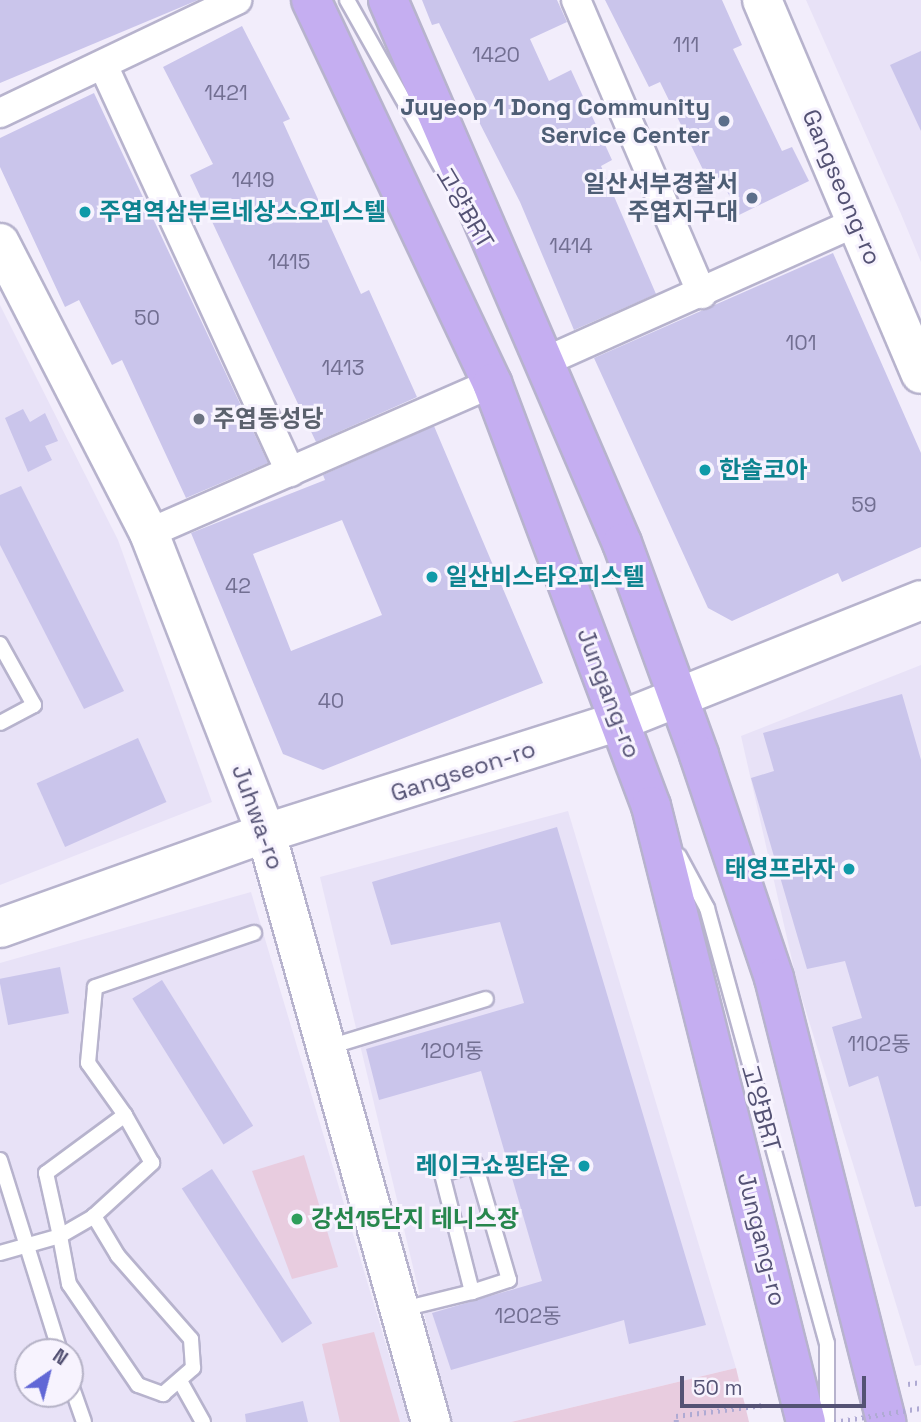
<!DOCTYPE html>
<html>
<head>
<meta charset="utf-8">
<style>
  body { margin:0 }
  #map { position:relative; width:921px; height:1422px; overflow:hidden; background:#f2edfb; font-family:"Space Grotesk","Noto Sans KR",sans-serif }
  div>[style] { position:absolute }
  .residential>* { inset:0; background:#e8e2f7 }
  .green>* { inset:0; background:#e8ccdf }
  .building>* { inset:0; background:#cac5eb; transform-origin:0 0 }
  .path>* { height:4.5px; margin-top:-2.25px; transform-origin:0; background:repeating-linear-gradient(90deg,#afaad3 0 2px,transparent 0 7px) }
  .roads { filter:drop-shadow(2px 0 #b7b3cd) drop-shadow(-2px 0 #b7b3cd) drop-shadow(0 2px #b7b3cd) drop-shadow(0 -2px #b7b3cd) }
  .lane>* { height:14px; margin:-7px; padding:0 7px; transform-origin:7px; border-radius:7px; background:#fff }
  .street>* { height:28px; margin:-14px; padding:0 14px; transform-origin:14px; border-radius:14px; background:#fff }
  .secondary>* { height:38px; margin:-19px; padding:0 19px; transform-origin:19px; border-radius:19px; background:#fff }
  .primary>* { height:38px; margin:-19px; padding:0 19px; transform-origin:19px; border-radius:19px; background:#c5aef1 }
  .path-bridge>* { height:4.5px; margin-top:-2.25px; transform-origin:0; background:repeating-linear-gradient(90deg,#afaad3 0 2px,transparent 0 7px) }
  .dots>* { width:19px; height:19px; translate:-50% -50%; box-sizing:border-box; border:4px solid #f7f3fe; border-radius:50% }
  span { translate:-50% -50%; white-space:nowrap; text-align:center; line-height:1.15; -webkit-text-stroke:6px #f7f3fe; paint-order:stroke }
  .number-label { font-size:21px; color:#726f92 }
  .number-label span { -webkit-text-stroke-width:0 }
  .service-label { font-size:24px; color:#4e5e75; font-weight:700 }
  .right { translate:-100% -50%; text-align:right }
  .street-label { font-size:24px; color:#545274 }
  .culture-label { font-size:24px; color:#0d838f; font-weight:700 }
  .left { translate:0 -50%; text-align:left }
  .worship-label { font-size:24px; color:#5b616d; font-weight:700 }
  .leisure-label { font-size:24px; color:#27864d; font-weight:700 }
  .north { position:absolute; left:14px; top:1338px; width:70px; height:70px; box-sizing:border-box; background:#f7f3fe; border:2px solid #b6b3c7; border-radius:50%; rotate:35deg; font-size:19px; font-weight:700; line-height:28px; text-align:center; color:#545274 }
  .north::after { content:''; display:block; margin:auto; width:24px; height:32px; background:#6167d6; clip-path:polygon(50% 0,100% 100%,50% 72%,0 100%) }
  .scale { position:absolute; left:680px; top:1376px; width:186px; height:32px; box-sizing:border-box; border:4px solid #545274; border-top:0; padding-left:9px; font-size:21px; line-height:24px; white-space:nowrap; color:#545274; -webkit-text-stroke:5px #f7f3fe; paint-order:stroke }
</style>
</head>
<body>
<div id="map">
  <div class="residential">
    <div style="clip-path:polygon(806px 0,921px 0,921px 262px,901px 214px)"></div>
    <div style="clip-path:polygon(0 305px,118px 540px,212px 802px,0 885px)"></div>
    <div style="clip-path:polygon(921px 665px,921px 1365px,915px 1366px,797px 982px,741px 736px)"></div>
    <div style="clip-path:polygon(568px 811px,736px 1368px,511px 1422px,450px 1422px,320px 877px)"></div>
    <div style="clip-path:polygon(evenodd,251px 892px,409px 1422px,0 1422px,0 963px,251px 892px,28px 1352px,70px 1352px,70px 1394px,28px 1394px,28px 1352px)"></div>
  </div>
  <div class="green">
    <div style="clip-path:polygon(304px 1155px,338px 1267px,292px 1279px,252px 1171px)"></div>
    <div style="clip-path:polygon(374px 1332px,400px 1422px,340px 1422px,322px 1344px)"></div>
    <div style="clip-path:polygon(736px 1368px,749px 1422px,511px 1422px)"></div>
  </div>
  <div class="building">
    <div style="clip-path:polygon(0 0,198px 0,0 83px)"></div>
    <div style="clip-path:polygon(422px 0,557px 0,567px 22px,530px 39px,549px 81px,571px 70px,612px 160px,601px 166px,656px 294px,574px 330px,520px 202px,475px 114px,481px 111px,439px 23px,432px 25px)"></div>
    <div style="clip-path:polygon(605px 0,722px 0,742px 45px,733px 49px,782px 151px,792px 147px,809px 181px,739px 215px,720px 177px,709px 182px,660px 82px,649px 87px)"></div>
    <div style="clip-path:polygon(242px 26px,290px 119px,283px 122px,361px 294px,369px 290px,417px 397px,316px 442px,190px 175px,213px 164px,163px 67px)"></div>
    <div style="clip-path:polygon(921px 51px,921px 131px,890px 65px)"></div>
    <div style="clip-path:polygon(94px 93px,268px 463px,186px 498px,122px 360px,112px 365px,79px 300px,65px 307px,0 167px,0 138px)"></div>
    <div style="clip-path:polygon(833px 253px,921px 453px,921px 547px,842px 582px,838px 573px,732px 621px,708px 608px,594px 358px)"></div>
    <div style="clip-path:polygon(23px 409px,30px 422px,45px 413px,58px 441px,45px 446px,52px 460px,28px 472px,5px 418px)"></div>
    <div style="clip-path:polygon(evenodd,434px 426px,543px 683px,323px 770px,283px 754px,191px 533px,325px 480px,323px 475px,434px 426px,342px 520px,382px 615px,291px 651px,253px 554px,342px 520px)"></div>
    <div style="clip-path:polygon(21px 486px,124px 691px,84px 709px,0 545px,0 495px)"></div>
    <div style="clip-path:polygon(902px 694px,921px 760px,921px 1206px,915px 1207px,878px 1076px,849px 1087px,832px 1027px,862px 1018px,845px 961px,807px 969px,751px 778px,774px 771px,763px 733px)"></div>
    <div style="left:138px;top:738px;width:70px;height:111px;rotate:66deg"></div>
    <div style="clip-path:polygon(557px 827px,706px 1325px,629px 1344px,624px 1320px,451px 1370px,432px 1313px,542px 1281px,481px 1071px,379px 1100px,366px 1049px,524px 1003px,500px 922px,391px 945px,372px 882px)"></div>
    <div style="left:60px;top:967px;width:47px;height:62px;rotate:79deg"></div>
    <div style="left:162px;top:980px;width:172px;height:35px;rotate:58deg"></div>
    <div style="left:212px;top:1169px;width:184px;height:36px;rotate:57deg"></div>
    <div style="clip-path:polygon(303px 1401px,308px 1422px,246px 1422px,245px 1414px)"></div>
  </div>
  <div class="path">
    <div style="left:908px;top:1384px;width:13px;rotate:-9deg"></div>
    <div style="left:676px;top:1422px;width:6px;rotate:-90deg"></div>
    <div style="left:676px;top:1416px;width:88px;rotate:-7.2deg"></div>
  </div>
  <div class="roads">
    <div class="lane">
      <div style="left:347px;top:0;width:197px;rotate:60.6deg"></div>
      <div style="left:0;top:644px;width:70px;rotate:60.9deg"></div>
      <div style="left:34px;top:705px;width:38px;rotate:152deg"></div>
      <div style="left:679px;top:856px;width:59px;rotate:61.7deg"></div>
      <div style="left:707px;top:908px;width:451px;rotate:74.6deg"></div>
      <div style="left:827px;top:1343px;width:79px;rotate:90deg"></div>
      <div style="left:329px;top:1047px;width:164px;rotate:-17deg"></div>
      <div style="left:125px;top:1115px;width:64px;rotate:-125.4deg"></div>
      <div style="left:88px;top:1063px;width:76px;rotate:-84.7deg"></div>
      <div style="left:95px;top:987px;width:168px;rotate:-18.8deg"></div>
      <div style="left:0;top:1160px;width:201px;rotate:72.6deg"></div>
      <div style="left:0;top:1253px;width:62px;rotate:-15.8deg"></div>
      <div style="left:60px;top:1236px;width:39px;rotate:-30deg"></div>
      <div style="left:94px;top:1216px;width:79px;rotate:-42.4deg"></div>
      <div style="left:152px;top:1163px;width:55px;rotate:-119.4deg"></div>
      <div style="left:125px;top:1115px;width:98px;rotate:143.7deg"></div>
      <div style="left:46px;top:1173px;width:65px;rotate:77.5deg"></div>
      <div style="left:60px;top:1236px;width:49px;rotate:79.4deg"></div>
      <div style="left:69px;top:1284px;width:122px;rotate:55.7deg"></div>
      <div style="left:138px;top:1385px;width:27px;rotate:20deg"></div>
      <div style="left:163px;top:1394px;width:40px;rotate:-41deg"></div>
      <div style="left:193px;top:1368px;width:29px;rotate:-94deg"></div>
      <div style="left:191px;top:1339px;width:111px;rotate:-131.3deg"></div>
      <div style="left:118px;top:1256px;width:47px;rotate:-121deg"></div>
      <div style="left:403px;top:1309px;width:71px;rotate:-13.8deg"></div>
      <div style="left:472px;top:1292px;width:39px;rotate:-18deg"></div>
      <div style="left:509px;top:1280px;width:121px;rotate:-106.3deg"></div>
      <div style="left:475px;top:1164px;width:34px;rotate:163deg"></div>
      <div style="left:442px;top:1174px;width:122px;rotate:75.7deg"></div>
      <div style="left:180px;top:1381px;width:47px;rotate:60.7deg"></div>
      <div style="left:70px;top:1382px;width:42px;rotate:70.7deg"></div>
    </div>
    <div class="street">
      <div style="left:576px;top:0;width:320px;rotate:66.8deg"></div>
      <div style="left:104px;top:67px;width:446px;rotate:65.3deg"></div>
      <div style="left:0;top:113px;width:263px;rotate:-25.5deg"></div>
      <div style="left:546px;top:361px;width:341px;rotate:-24.1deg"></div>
      <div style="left:149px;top:533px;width:374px;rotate:-23.6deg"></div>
    </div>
    <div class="secondary">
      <div style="left:762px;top:0;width:406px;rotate:67deg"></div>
      <div style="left:0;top:243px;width:326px;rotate:62.8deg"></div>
      <div style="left:149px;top:533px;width:322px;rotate:68.7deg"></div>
      <div style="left:266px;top:833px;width:612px;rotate:74.35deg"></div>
      <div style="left:0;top:928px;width:282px;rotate:-19.7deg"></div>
      <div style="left:266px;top:833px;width:370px;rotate:-17.6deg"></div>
      <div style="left:619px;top:721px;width:325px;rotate:-21.8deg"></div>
    </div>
    <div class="primary">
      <div style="left:311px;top:0;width:424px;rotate:64.7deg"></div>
      <div style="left:492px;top:383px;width:452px;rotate:69.4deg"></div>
      <div style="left:651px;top:806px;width:635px;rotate:75.88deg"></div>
      <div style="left:388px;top:0;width:591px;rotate:66.69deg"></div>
      <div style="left:622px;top:543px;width:226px;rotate:70deg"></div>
      <div style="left:699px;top:755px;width:235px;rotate:71.4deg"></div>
      <div style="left:774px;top:978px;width:458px;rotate:75.8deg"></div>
    </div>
  </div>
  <div class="path-bridge">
    <div style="left:834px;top:1422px;width:88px;rotate:-9.1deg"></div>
  </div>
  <div class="dots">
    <div style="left:724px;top:121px;background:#5c6f8a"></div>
    <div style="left:752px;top:198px;background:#5c6f8a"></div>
    <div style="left:85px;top:212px;background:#0f9aa8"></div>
    <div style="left:199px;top:419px;background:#6b7280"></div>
    <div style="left:705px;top:470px;background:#0f9aa8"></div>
    <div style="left:432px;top:577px;background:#0f9aa8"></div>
    <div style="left:849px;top:869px;background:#0f9aa8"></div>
    <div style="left:584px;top:1166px;background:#0f9aa8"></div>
    <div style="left:297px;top:1219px;background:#2e9e5b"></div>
  </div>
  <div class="number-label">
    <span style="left:686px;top:45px">111</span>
    <span style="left:496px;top:55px">1420</span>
    <span style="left:226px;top:93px">1421</span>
    <span style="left:253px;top:180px">1419</span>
    <span style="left:571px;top:246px">1414</span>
    <span style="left:289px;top:262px">1415</span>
    <span style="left:147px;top:318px">50</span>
    <span style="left:801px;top:343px">101</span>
    <span style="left:343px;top:368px">1413</span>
    <span style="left:864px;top:505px">59</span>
    <span style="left:238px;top:586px">42</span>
    <span style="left:331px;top:701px">40</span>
    <span style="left:879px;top:1044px">1102동</span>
    <span style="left:452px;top:1051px">1201동</span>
    <span style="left:528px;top:1316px">1202동</span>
  </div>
  <div class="service-label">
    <span class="right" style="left:710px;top:121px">Juyeop 1 Dong Community<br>Service Center</span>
    <span class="right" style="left:738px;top:198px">일산서부경찰서<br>주엽지구대</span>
  </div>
  <div class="street-label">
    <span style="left:842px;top:187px;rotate:67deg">Gangseong-ro</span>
    <span style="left:465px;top:208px;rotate:59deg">고양BRT</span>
    <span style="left:609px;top:693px;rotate:69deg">Jungang-ro</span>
    <span style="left:463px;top:771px;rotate:-18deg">Gangseon-ro</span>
    <span style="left:258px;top:817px;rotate:70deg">Juhwa-ro</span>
    <span style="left:761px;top:1108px;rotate:74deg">고양BRT</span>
    <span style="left:762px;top:1239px;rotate:76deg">Jungang-ro</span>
  </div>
  <div class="culture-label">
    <span class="left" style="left:99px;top:212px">주엽역삼부르네상스오피스텔</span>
    <span class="left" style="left:719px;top:470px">한솔코아</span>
    <span class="left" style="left:446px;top:577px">일산비스타오피스텔</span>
    <span class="right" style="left:835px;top:869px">태영프라자</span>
    <span class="right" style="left:570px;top:1166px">레이크쇼핑타운</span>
  </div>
  <div class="worship-label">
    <span class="left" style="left:213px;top:419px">주엽동성당</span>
  </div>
  <div class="leisure-label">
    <span class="left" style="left:311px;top:1219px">강선15단지 테니스장</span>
  </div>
  <div class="north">N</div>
  <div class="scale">50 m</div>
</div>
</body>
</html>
